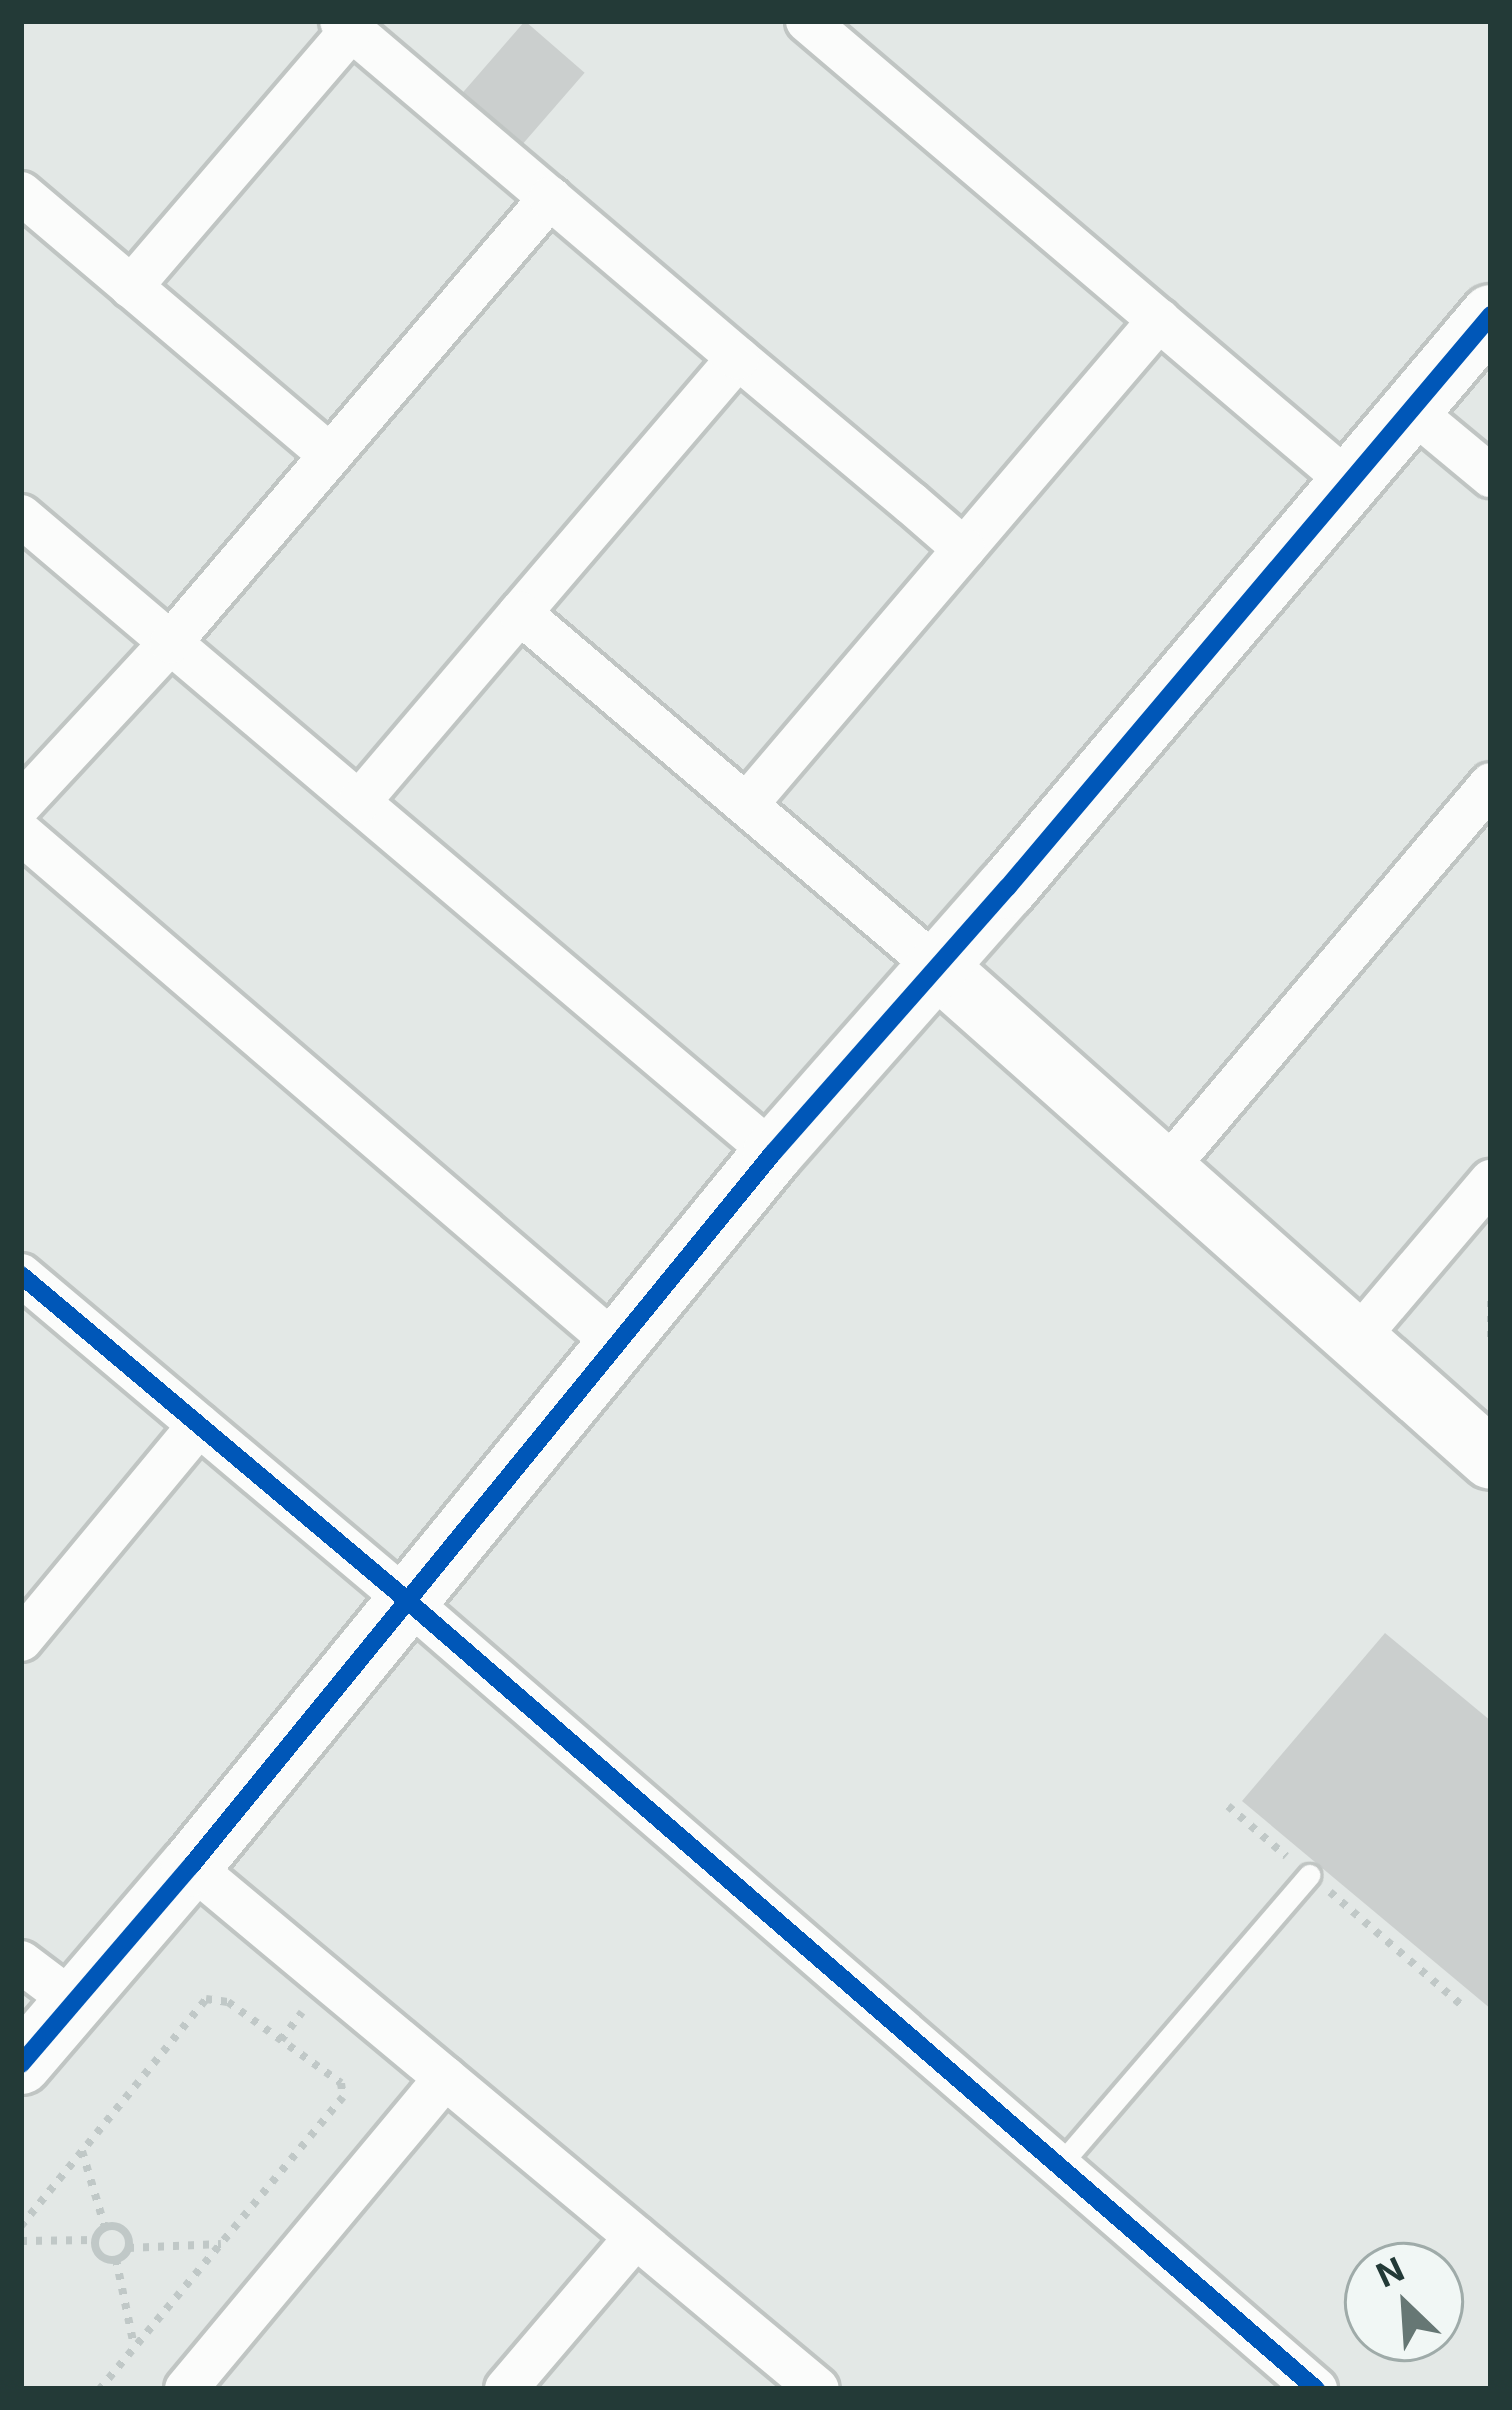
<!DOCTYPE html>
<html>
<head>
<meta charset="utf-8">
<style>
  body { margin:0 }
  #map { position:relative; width:1512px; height:2410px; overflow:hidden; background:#e3e8e6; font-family:Inter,sans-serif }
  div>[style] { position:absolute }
  .building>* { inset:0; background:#cbcfce; transform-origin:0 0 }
  .path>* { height:8px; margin-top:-4px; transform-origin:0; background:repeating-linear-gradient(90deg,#c0c8c7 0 6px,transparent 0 15px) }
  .path>.ring { margin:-4px; padding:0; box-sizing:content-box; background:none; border:8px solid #c0c8c7; border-radius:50% }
  .roads { filter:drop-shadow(3px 0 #c0c5c3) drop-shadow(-3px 0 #c0c5c3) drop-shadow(0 3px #c0c5c3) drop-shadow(0 -3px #c0c5c3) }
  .lane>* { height:21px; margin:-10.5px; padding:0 10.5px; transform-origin:10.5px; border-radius:10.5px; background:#fbfcfb }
  .street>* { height:42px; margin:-21px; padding:0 21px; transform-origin:21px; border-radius:21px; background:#fbfcfb }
  .secondary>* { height:60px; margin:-30px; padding:0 30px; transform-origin:30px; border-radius:30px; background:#fbfcfb }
  .cycleway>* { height:18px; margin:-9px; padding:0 9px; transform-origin:9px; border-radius:9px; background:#0057b8 }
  span { translate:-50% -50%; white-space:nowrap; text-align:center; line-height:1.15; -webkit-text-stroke:10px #f1f7f5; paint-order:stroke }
  .frame { position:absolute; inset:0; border:24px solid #233a37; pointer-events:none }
  .north { position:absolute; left:1344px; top:2242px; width:120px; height:120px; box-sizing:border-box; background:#f1f7f5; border:3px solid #9faba9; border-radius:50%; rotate:335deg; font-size:33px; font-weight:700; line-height:48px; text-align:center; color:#233a37 }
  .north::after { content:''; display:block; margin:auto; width:42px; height:54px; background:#667774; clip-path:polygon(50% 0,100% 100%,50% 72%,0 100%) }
</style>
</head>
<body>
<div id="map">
  <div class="building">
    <div style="left:525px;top:21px;width:79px;height:104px;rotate:41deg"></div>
    <div style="clip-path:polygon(1385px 1633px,1491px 1721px,1491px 2009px,1242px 1801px)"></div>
  </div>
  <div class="path">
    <div style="left:1491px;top:1301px;width:42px;rotate:90deg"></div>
    <div style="left:1228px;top:1806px;width:77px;rotate:40.8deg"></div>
    <div style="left:1330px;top:1892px;width:178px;rotate:40.7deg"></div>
    <div style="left:281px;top:2040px;width:35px;rotate:-53deg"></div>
    <div style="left:82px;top:2151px;width:79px;rotate:73.2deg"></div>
    <div class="ring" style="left:95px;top:2226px;width:26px;height:26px"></div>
    <div style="left:21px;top:2226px;width:293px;rotate:-50.8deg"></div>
    <div style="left:206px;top:1999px;width:22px;rotate:8deg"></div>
    <div style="left:228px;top:2002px;width:139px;rotate:35.6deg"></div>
    <div style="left:341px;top:2083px;width:14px;rotate:82deg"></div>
    <div style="left:343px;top:2097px;width:380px;rotate:129.8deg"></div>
    <div style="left:21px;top:2241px;width:73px;rotate:-0.8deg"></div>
    <div style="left:128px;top:2248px;width:93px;rotate:-2.5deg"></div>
    <div style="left:116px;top:2259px;width:89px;rotate:78.3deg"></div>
  </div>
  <div class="roads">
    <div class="lane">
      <div style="left:1059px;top:2166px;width:384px;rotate:-49.3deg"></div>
    </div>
    <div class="street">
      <div style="left:341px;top:21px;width:274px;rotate:40.3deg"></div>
      <div style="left:807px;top:21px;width:712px;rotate:40.38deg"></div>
      <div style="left:21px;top:193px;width:405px;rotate:40.3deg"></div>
      <div style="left:131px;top:287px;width:338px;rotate:-49.4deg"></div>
      <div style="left:1409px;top:408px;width:107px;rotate:39.7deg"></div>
      <div style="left:21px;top:516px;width:986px;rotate:40.27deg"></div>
      <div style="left:964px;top:549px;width:301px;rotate:-49.6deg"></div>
      <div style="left:520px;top:613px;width:335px;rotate:-49.5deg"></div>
      <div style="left:738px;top:358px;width:226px;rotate:40deg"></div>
      <div style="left:911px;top:503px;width:70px;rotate:41deg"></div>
      <div style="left:964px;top:549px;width:336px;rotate:130.4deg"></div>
      <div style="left:359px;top:802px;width:248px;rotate:-49.6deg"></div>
      <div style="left:520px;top:613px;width:546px;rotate:40.32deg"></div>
      <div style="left:21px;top:804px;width:221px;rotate:-47.2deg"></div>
      <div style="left:171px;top:642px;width:584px;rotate:-49.52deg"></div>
      <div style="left:550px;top:198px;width:247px;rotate:40.4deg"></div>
      <div style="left:21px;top:833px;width:786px;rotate:40.66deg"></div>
      <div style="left:1165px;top:1170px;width:505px;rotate:-49.82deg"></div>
      <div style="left:21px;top:1275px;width:507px;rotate:40.12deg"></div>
      <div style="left:409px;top:1602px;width:1201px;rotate:40.95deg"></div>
      <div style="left:1356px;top:1340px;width:209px;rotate:-49.7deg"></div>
      <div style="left:21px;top:1640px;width:279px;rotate:-50.4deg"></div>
      <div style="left:191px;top:1866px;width:816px;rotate:39.83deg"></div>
      <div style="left:21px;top:1962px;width:66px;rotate:37deg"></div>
      <div style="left:186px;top:2389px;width:405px;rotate:-50.2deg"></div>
      <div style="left:506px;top:2389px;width:200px;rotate:-49.5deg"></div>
    </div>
    <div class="secondary">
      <div style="left:936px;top:966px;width:742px;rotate:41.61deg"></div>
      <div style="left:21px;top:2064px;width:261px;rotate:-49.4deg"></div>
      <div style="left:191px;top:1866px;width:920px;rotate:-50.78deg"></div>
      <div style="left:773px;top:1153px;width:354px;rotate:-48.6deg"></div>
      <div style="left:1007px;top:888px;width:750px;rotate:-49.81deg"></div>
    </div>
  </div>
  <div class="cycleway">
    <div style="left:21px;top:1275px;width:507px;rotate:40.12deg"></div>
    <div style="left:409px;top:1602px;width:1201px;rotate:40.95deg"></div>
    <div style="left:21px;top:2064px;width:261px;rotate:-49.4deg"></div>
    <div style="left:191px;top:1866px;width:920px;rotate:-50.78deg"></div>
    <div style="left:773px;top:1153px;width:354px;rotate:-48.6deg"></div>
    <div style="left:1007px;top:888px;width:750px;rotate:-49.81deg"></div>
  </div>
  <div class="frame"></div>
  <div class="north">N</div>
</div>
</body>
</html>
